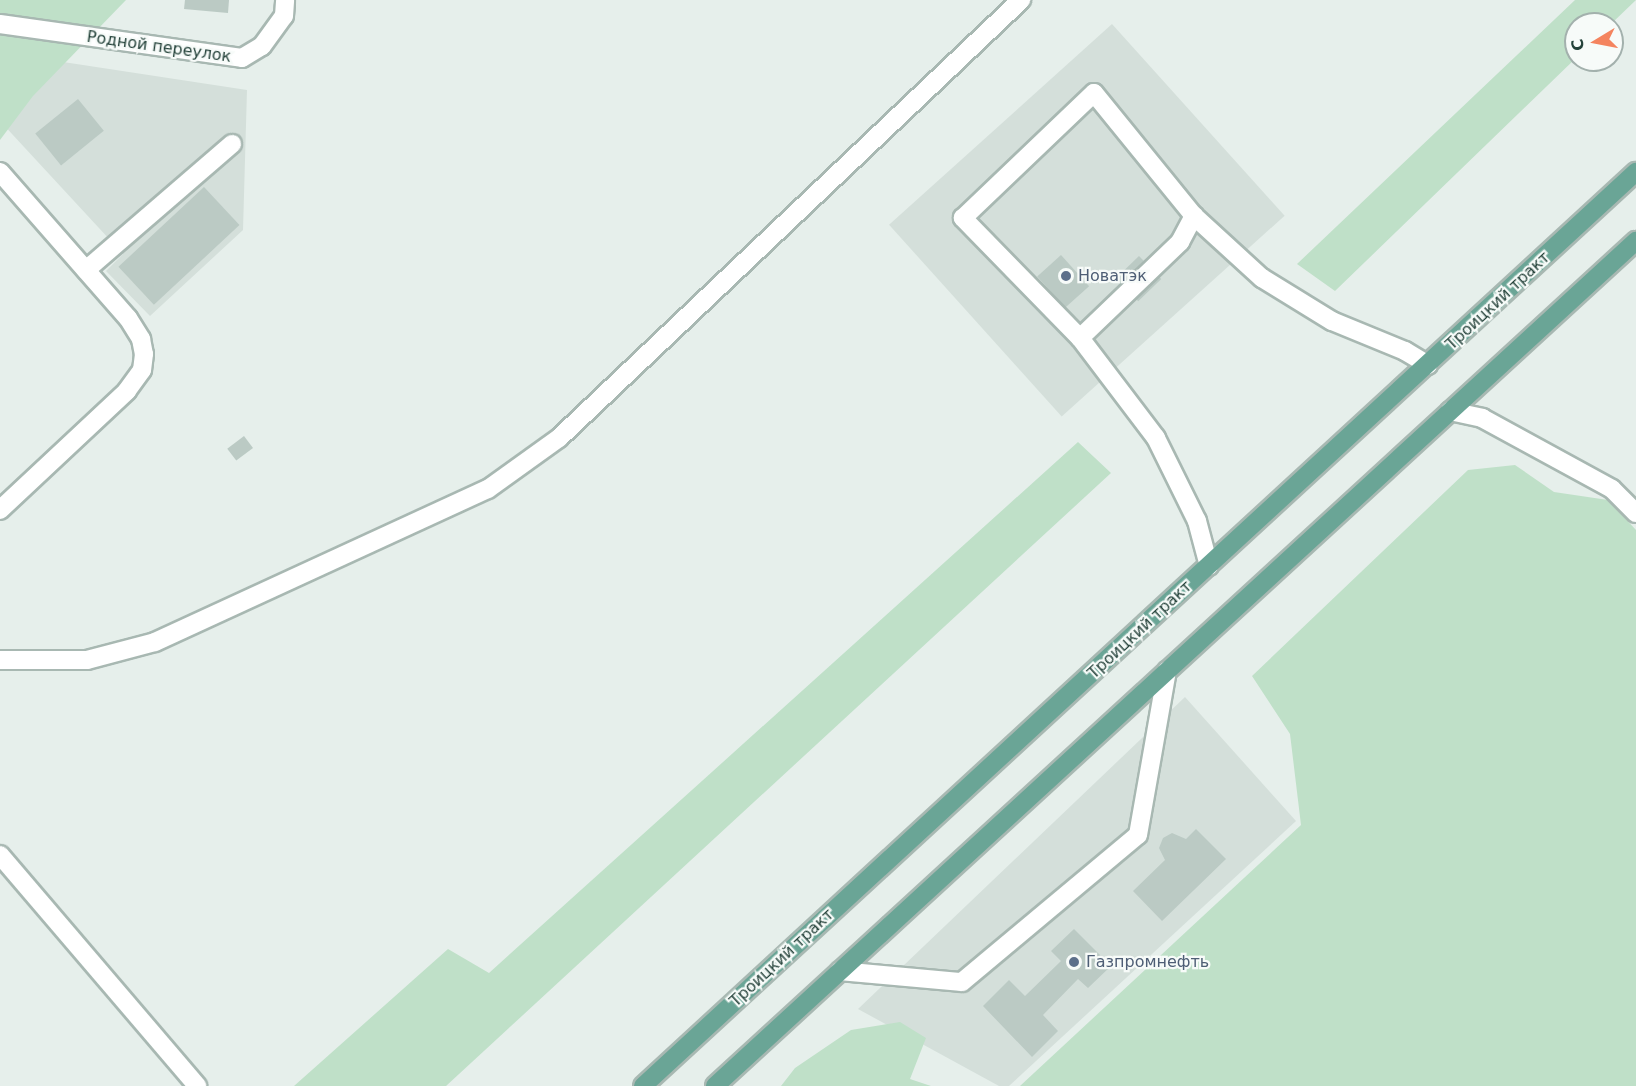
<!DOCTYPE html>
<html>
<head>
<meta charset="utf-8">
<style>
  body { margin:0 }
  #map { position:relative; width:1636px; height:1086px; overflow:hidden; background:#e6efeb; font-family:"DejaVu Sans",sans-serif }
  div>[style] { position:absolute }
  .built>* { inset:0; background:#d4dfda; transform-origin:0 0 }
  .green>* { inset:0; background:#bfe0c8 }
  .building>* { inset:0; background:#bbcac4; transform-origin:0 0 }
  .roads { filter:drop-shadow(2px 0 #a8b8b2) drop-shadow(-2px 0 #a8b8b2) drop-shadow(0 2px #a8b8b2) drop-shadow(0 -2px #a8b8b2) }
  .minor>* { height:18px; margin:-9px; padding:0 9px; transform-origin:9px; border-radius:9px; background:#fff }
  .major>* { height:18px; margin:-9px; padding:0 9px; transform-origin:9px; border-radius:9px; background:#6aa596 }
  .dots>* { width:16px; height:16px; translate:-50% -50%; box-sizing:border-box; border:3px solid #f7fbf9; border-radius:50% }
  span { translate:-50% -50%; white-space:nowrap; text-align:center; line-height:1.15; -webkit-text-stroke:4.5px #f7fbf9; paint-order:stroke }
  .street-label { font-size:16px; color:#24423a }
  .service-label { font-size:16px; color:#4e5e75 }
  .left { translate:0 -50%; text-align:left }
  .north { position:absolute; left:1564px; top:12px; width:60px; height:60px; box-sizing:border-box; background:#f7fbf9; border:2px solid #a3b1ad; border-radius:50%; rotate:260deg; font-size:16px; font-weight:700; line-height:24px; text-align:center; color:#24423a }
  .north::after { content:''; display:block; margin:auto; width:21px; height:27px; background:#f4845f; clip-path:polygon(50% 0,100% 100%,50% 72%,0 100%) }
</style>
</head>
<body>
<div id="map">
  <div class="built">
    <div style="left:1112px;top:24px;width:258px;height:300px;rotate:48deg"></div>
    <div style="clip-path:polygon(37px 58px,247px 90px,243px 230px,150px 316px,106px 271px,123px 254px,0 121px)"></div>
    <div style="clip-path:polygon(1185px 697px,1296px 821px,1009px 1086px,999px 1086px,858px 1009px)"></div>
  </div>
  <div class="green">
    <div style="clip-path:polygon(0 0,126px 0,33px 96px,0 140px)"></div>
    <div style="clip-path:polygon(1575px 0,1636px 0,1611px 24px,1576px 24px,1576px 58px,1335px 291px,1297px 264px)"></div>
    <div style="clip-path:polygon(1078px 442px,1111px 473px,446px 1086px,294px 1086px,448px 949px,489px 973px)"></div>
    <div style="clip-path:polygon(1515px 465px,1554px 492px,1608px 500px,1636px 530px,1636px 1086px,1020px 1086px,1301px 825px,1290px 734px,1252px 676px,1468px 470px)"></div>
    <div style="clip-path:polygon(900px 1022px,926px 1038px,910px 1079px,931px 1086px,781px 1086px,795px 1068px,851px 1030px)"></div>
  </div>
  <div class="building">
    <div style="clip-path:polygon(185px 0,229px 0,228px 13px,184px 9px)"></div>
    <div style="left:78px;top:99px;width:41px;height:55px;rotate:51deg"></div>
    <div style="left:204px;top:187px;width:52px;height:117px;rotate:47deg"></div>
    <div style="left:1061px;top:255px;width:42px;height:32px;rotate:48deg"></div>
    <div style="left:1139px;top:256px;width:32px;height:32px;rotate:46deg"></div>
    <div style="left:244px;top:436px;width:15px;height:21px;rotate:53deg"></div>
    <div style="clip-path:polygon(1196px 829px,1226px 859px,1162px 921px,1133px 891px,1165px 860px,1159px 848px,1163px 838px,1172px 833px,1186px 839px)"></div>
    <div style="clip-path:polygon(1074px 929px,1111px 966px,1088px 988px,1078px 979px,1043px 1015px,1058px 1031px,1032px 1057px,983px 1006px,1009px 980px,1025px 996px,1061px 961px,1051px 951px)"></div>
  </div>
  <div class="roads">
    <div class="minor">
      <div style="left:0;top:24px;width:244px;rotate:8deg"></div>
      <div style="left:242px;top:58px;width:23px;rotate:-31deg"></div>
      <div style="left:262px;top:46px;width:37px;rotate:-54deg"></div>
      <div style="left:284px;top:16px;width:16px;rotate:-86deg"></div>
      <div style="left:0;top:172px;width:194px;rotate:48.8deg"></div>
      <div style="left:128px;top:318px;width:25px;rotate:58deg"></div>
      <div style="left:141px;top:339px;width:15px;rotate:79deg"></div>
      <div style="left:144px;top:354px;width:16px;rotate:97deg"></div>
      <div style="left:142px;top:370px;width:26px;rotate:126deg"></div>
      <div style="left:127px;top:391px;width:174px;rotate:136.9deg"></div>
      <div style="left:86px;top:270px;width:193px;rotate:-40.8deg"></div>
      <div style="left:1080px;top:338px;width:168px;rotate:-134.3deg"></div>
      <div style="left:963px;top:218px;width:181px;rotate:-43.7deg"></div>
      <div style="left:1094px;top:93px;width:159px;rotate:50.9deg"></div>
      <div style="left:1450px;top:411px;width:33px;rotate:12deg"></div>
      <div style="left:1482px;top:418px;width:148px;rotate:28.6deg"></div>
      <div style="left:1612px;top:489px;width:34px;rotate:45deg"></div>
      <div style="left:1209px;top:566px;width:47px;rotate:-104.9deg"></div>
      <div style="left:1197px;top:521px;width:93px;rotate:-116.3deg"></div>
      <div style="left:1156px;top:438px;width:126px;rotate:-127.2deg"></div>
      <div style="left:1080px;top:338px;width:139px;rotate:-43.8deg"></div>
      <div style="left:1180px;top:242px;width:30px;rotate:-62deg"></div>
      <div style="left:1194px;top:216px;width:92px;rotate:42.4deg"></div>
      <div style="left:1262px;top:278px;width:82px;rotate:31.6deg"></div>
      <div style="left:1332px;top:321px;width:79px;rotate:22.3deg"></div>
      <div style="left:1405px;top:351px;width:27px;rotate:31deg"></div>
      <div style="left:0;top:660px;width:87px"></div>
      <div style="left:87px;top:660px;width:70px;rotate:-14.8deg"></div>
      <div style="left:155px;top:642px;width:366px;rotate:-24.7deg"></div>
      <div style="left:488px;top:489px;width:87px;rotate:-35.7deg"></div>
      <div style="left:559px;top:438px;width:637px;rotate:-43.47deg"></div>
      <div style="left:0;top:855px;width:304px;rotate:49.5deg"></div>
      <div style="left:840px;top:971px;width:122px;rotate:5.2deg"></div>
      <div style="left:962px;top:982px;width:229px;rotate:-39.9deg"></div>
      <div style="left:1138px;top:835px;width:167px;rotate:-80deg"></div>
    </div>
    <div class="major">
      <div style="left:643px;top:1086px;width:1350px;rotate:-42.63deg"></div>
      <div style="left:715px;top:1086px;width:1250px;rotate:-42.54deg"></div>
    </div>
  </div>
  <div class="dots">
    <div style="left:1066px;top:276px;background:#5c6f8a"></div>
    <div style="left:1074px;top:962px;background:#5c6f8a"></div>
  </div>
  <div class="street-label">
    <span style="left:159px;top:47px;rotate:8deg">Родной переулок</span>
    <span style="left:1498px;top:301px;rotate:-43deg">Троицкий тракт</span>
    <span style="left:1140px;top:630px;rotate:-43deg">Троицкий тракт</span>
    <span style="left:782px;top:958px;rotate:-43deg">Троицкий тракт</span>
  </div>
  <div class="service-label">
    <span class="left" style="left:1078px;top:276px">Новатэк</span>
    <span class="left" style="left:1086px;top:962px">Газпромнефть</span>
  </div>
  <div class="north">С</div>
</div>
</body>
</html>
